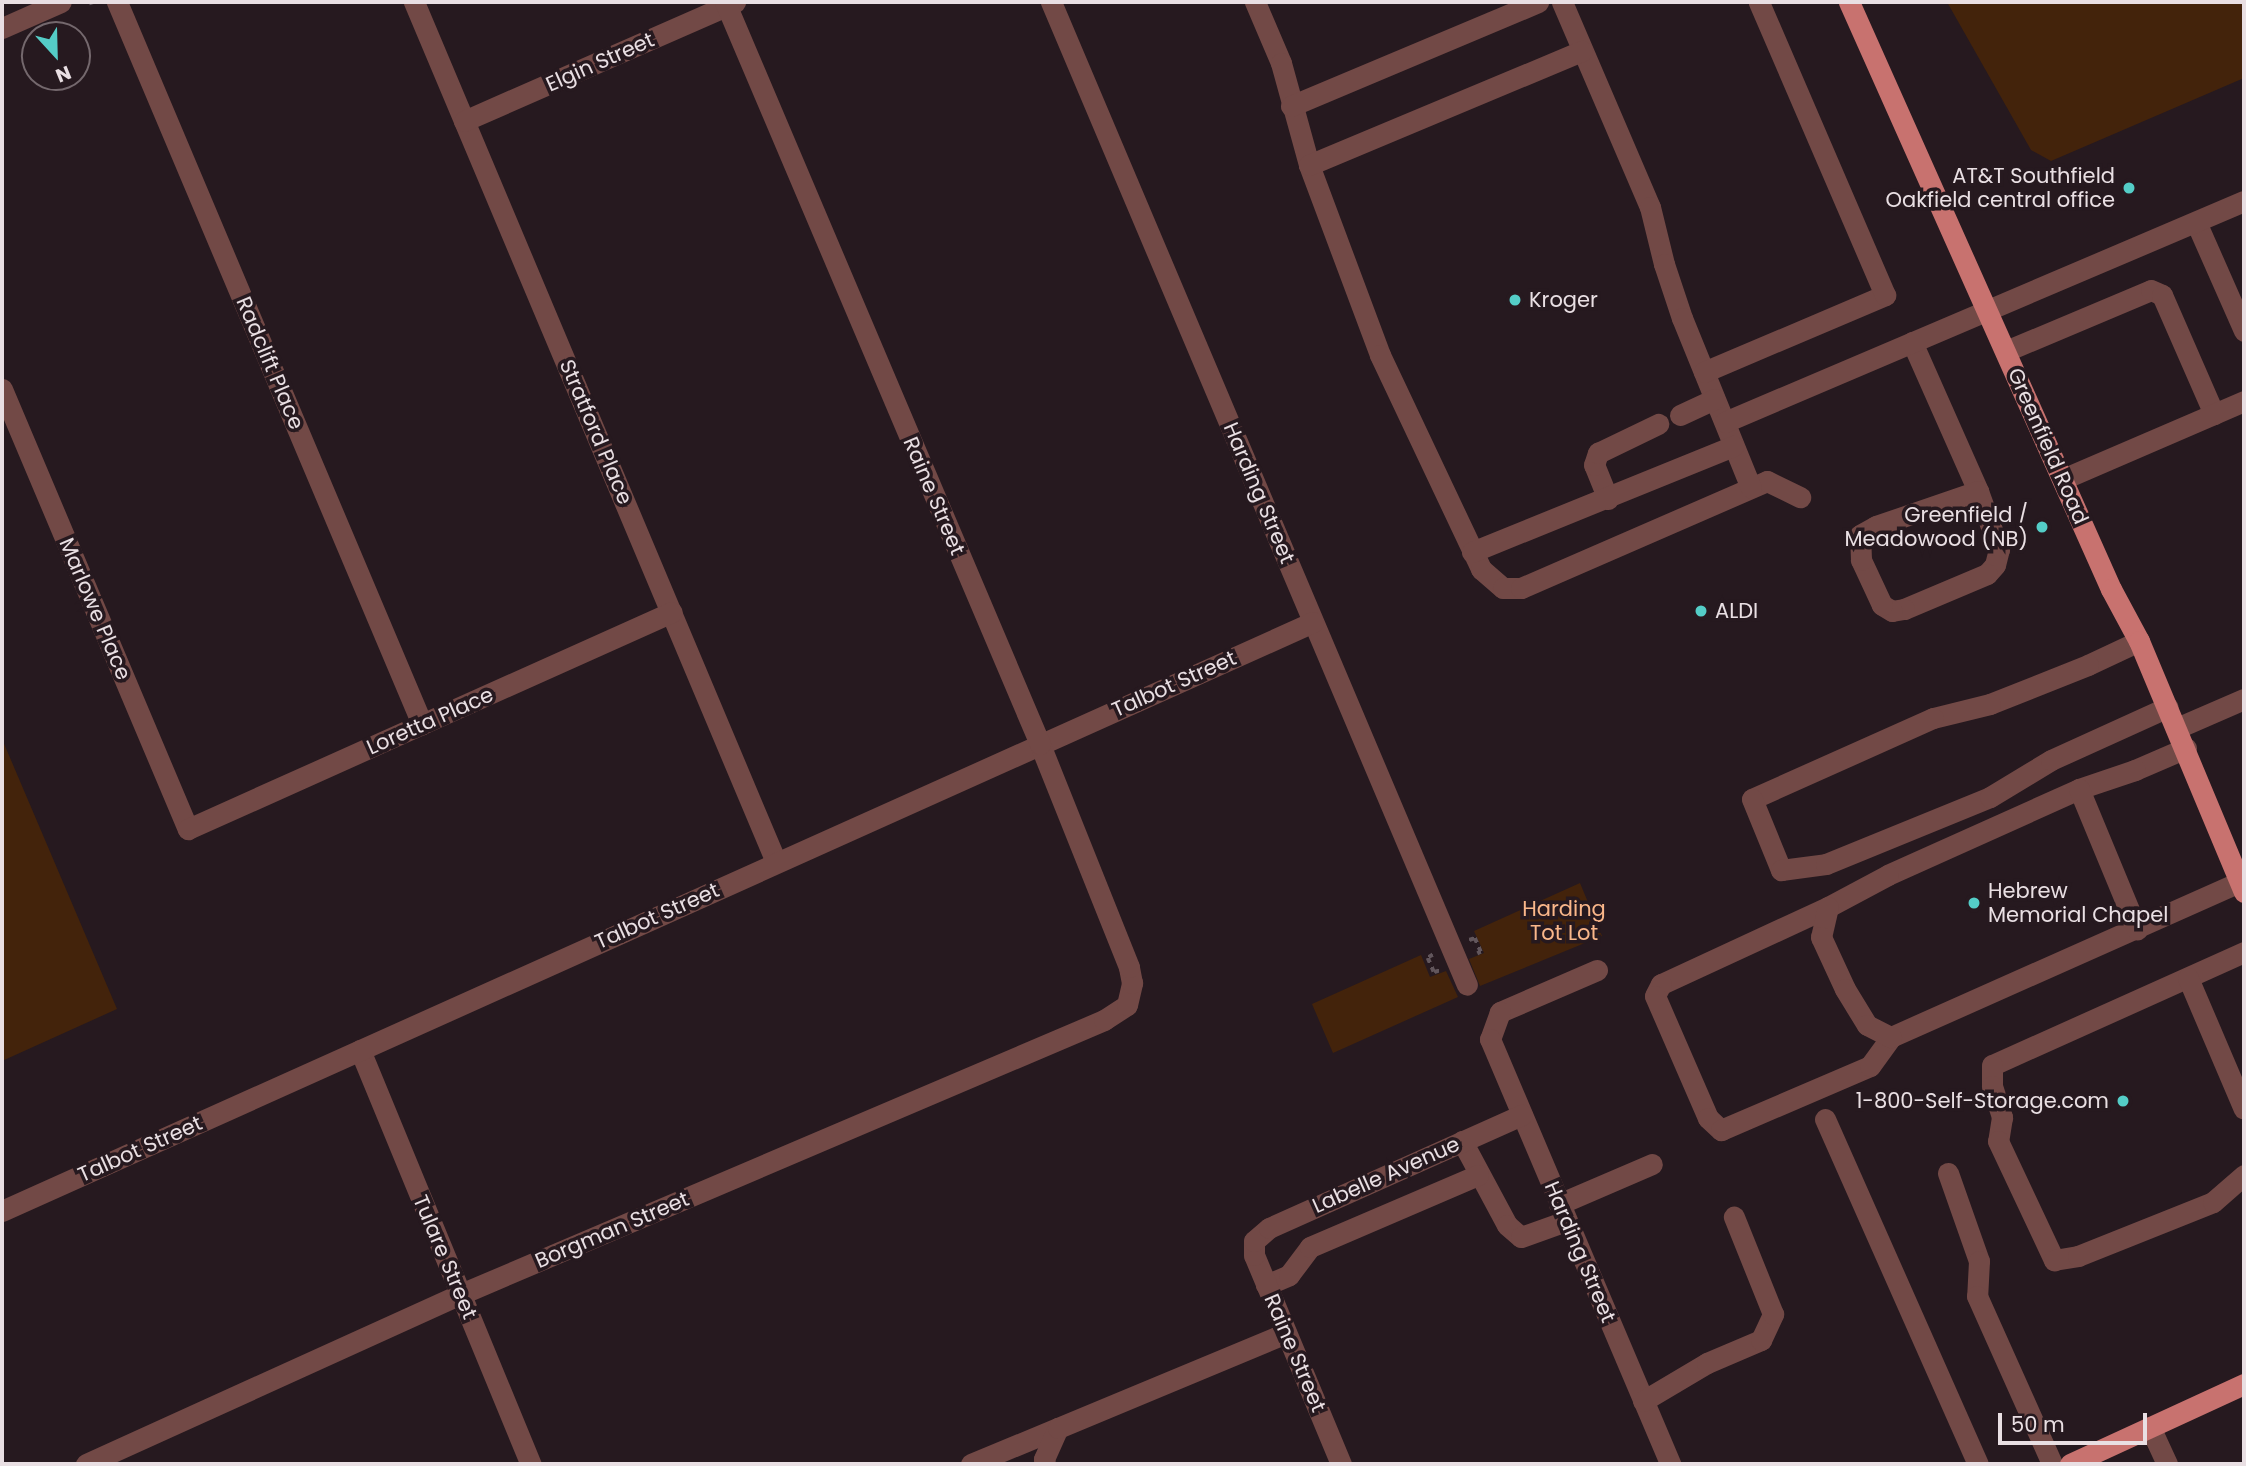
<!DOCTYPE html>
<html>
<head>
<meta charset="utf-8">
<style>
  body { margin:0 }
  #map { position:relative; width:2246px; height:1466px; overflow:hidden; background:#26191f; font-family:Poppins,sans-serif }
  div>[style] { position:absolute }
  .green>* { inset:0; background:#43230b }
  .path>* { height:3.5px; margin-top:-1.75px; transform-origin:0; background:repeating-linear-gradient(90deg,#62565c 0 5px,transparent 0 10px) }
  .minor>* { height:21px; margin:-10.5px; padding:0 10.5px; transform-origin:10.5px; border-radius:10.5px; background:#724946 }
  .major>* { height:21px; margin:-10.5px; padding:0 10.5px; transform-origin:10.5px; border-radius:10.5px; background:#c8726f }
  .dots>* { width:19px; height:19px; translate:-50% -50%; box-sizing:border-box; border:4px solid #26191f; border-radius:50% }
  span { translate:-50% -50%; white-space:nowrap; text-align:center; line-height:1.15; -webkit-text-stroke:7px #26191f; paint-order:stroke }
  .street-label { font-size:21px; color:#e9dfe3 }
  .poi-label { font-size:21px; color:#e9dfe3 }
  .right { translate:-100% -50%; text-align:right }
  .left { translate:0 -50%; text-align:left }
  .park-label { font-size:21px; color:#fab78a }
  .frame { position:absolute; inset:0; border:4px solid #e9dfe3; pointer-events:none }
  .north { position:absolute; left:21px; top:21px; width:70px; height:70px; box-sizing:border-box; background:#26191f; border:2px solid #74686d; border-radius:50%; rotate:158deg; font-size:19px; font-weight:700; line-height:28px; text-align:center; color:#e9dfe3 }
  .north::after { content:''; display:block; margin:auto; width:24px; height:32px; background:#54cdc7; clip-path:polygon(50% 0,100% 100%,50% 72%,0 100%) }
  .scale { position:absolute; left:1998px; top:1413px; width:149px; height:32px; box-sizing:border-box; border:4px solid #e9dfe3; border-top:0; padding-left:9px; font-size:21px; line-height:24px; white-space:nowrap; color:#e9dfe3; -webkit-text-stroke:5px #26191f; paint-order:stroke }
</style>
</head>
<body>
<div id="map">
  <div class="green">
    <div style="clip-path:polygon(1947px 2px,2244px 2px,2244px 78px,2051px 161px,2031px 150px)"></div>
    <div style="clip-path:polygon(2px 739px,117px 1009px,2px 1061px)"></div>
    <div style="clip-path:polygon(1580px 883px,1602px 936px,1480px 986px,1469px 959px,1484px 953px,1474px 931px)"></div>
    <div style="clip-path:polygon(1421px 955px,1430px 977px,1446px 971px,1458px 997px,1333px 1053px,1312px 1004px)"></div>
  </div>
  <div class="path">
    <div style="left:91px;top:2px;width:3px;rotate:72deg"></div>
    <div style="left:1469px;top:940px;width:6px;rotate:-18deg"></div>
    <div style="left:1475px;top:938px;width:15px;rotate:67deg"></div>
    <div style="left:1481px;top:952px;width:4px;rotate:153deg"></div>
    <div style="left:1433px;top:955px;width:6px;rotate:149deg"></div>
    <div style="left:1428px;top:958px;width:15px;rotate:67deg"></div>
    <div style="left:1434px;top:972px;width:7px;rotate:-16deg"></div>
  </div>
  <div class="minor">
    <div style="left:117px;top:2px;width:784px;rotate:67.1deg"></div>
    <div style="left:414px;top:2px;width:933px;rotate:67.17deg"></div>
    <div style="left:1051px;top:2px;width:1067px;rotate:67.06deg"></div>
    <div style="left:1255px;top:2px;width:66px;rotate:66.9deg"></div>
    <div style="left:1281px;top:63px;width:106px;rotate:74.6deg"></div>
    <div style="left:1309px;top:165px;width:203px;rotate:69.5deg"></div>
    <div style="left:1380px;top:355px;width:237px;rotate:64.7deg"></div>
    <div style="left:1481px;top:569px;width:29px;rotate:41deg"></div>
    <div style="left:1503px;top:588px;width:18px"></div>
    <div style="left:1521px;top:588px;width:268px;rotate:-23.5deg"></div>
    <div style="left:1767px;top:481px;width:37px;rotate:26deg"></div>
    <div style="left:1562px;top:2px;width:223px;rotate:66.8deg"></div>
    <div style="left:1650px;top:207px;width:59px;rotate:76.2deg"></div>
    <div style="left:1664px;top:264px;width:57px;rotate:71.6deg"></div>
    <div style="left:1682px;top:318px;width:183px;rotate:67.9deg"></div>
    <div style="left:2px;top:28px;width:64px;rotate:-23.8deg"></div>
    <div style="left:1291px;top:106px;width:268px;rotate:-22.8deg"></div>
    <div style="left:464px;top:121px;width:296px;rotate:-23.7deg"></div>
    <div style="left:1309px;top:165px;width:296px;rotate:-22.7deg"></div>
    <div style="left:2196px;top:222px;width:119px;rotate:66.2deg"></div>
    <div style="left:1912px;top:342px;width:163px;rotate:66.1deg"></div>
    <div style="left:1978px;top:491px;width:62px;rotate:70.1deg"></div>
    <div style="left:1999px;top:549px;width:16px;rotate:104deg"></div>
    <div style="left:1995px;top:565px;width:12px;rotate:132deg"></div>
    <div style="left:1987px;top:574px;width:90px;rotate:157.1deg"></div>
    <div style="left:1904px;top:609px;width:12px;rotate:171deg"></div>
    <div style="left:1892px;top:611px;width:12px;rotate:-149deg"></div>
    <div style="left:1882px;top:605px;width:50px;rotate:-115deg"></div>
    <div style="left:1861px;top:560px;width:25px;rotate:-92deg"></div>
    <div style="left:1860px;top:535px;width:18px;rotate:-29deg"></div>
    <div style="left:1876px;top:526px;width:108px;rotate:-18.9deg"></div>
    <div style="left:2006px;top:351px;width:157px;rotate:-22.8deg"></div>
    <div style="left:2151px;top:290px;width:12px;rotate:24deg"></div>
    <div style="left:2162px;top:295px;width:130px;rotate:66.4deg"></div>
    <div style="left:1704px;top:372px;width:197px;rotate:-23deg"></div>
    <div style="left:1885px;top:295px;width:319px;rotate:-113.3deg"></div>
    <div style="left:2px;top:389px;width:478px;rotate:67.1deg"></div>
    <div style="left:188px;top:829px;width:530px;rotate:-24.15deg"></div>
    <div style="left:1680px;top:415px;width:38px;rotate:-25deg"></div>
    <div style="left:1725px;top:422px;width:564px;rotate:-23.07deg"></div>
    <div style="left:2063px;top:479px;width:197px;rotate:-23.3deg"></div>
    <div style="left:1608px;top:499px;width:37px;rotate:-112deg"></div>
    <div style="left:1594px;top:465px;width:13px;rotate:-72deg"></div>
    <div style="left:1598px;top:453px;width:67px;rotate:-25.8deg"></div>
    <div style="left:1472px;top:552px;width:282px;rotate:-22.1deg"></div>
    <div style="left:2139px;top:641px;width:56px;rotate:154.8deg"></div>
    <div style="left:2088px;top:665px;width:105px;rotate:158.3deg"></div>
    <div style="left:1990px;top:704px;width:59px;rotate:166.2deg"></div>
    <div style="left:1933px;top:718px;width:198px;rotate:155.9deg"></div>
    <div style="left:1752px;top:799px;width:77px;rotate:67.8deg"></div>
    <div style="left:1781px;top:870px;width:45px;rotate:-7.6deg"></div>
    <div style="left:1826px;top:864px;width:177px;rotate:-22.2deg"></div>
    <div style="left:1990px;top:797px;width:71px;rotate:-31.2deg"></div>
    <div style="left:2051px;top:760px;width:128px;rotate:-24.4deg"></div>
    <div style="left:2177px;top:728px;width:73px;rotate:-23.4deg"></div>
    <div style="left:2186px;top:748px;width:56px;rotate:156.7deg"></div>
    <div style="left:2135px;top:770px;width:59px;rotate:161.3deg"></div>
    <div style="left:2079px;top:789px;width:209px;rotate:155.8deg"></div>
    <div style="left:1888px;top:875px;width:68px;rotate:151.9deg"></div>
    <div style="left:1828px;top:907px;width:184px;rotate:155.2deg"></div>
    <div style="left:1661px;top:984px;width:13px;rotate:117deg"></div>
    <div style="left:1655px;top:996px;width:133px;rotate:66.5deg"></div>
    <div style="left:1708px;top:1118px;width:18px;rotate:43deg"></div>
    <div style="left:1721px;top:1130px;width:162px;rotate:-23.2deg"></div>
    <div style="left:1870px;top:1066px;width:36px;rotate:-54deg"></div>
    <div style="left:1891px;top:1037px;width:386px;rotate:-24deg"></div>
    <div style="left:2079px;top:789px;width:152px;rotate:67.5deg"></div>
    <div style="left:1828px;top:907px;width:31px;rotate:103deg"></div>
    <div style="left:1821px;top:937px;width:57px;rotate:65.2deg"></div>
    <div style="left:1845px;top:989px;width:42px;rotate:58.6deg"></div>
    <div style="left:1867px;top:1025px;width:27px;rotate:27deg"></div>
    <div style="left:2244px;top:952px;width:276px;rotate:155.8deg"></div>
    <div style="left:1992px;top:1065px;width:21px;rotate:90deg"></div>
    <div style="left:1992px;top:1086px;width:33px;rotate:72deg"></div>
    <div style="left:2002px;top:1117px;width:24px;rotate:99deg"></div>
    <div style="left:1998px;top:1141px;width:132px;rotate:64.8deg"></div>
    <div style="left:2054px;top:1260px;width:24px;rotate:-9deg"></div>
    <div style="left:2078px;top:1256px;width:145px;rotate:-21.8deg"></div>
    <div style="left:2213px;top:1202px;width:41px;rotate:-41.1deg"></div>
    <div style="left:1597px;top:970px;width:106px;rotate:156.6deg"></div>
    <div style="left:1500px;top:1012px;width:29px;rotate:110deg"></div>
    <div style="left:1490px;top:1039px;width:462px;rotate:67deg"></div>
    <div style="left:2188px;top:978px;width:142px;rotate:66.9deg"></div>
    <div style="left:360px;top:1050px;width:448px;rotate:67.6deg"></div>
    <div style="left:1825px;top:1119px;width:377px;rotate:66.1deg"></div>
    <div style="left:1462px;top:1141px;width:95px;rotate:61.8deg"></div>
    <div style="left:1507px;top:1225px;width:18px;rotate:41deg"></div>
    <div style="left:1521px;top:1237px;width:48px;rotate:-19.6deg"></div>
    <div style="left:1948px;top:1173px;width:93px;rotate:70.6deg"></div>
    <div style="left:1979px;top:1261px;width:35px;rotate:93deg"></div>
    <div style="left:1977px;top:1296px;width:184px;rotate:65.9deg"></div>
    <div style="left:1559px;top:1204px;width:101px;rotate:-23.3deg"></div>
    <div style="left:2px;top:1211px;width:1437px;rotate:-24.19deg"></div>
    <div style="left:1266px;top:1285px;width:25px;rotate:-23deg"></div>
    <div style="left:1289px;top:1275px;width:35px;rotate:-53deg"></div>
    <div style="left:1310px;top:1247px;width:183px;rotate:-23.2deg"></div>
    <div style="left:1643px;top:1401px;width:74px;rotate:-30.7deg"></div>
    <div style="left:1707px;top:1363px;width:59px;rotate:-23.1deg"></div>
    <div style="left:1761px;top:1340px;width:29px;rotate:-65deg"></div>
    <div style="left:1773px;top:1314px;width:105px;rotate:-111.9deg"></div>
    <div style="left:2150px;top:1427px;width:41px;rotate:65.3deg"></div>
    <div style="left:86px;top:1464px;width:412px;rotate:-24.4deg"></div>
    <div style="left:461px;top:1294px;width:699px;rotate:-23.08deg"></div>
    <div style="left:1104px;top:1020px;width:27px;rotate:-33deg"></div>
    <div style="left:1127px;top:1005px;width:23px;rotate:-77deg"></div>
    <div style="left:1132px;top:983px;width:16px;rotate:-101deg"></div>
    <div style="left:1129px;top:967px;width:240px;rotate:-111.8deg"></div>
    <div style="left:1040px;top:744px;width:806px;rotate:-113deg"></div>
    <div style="left:971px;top:1464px;width:94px;rotate:-22.5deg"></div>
    <div style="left:1045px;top:1464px;width:5px;rotate:-101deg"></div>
    <div style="left:1044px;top:1459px;width:34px;rotate:-66deg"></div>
    <div style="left:1058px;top:1428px;width:247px;rotate:-22.6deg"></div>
    <div style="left:1341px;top:1464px;width:226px;rotate:-112.6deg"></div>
    <div style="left:1254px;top:1255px;width:14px;rotate:-90deg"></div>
    <div style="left:1254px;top:1241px;width:20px;rotate:-41deg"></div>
    <div style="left:1269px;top:1228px;width:277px;rotate:-24.1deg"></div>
  </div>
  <div class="major">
    <div style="left:1849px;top:2px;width:643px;rotate:65.95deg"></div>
    <div style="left:2111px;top:589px;width:59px;rotate:61.7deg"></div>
    <div style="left:2139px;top:641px;width:272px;rotate:67.3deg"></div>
    <div style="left:2070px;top:1464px;width:192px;rotate:-24.7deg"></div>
  </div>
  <div class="dots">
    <div style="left:2129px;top:188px;background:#54cdc7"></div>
    <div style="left:1515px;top:300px;background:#54cdc7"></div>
    <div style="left:2042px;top:527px;background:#54cdc7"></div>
    <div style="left:1701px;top:611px;background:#54cdc7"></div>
    <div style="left:1974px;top:903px;background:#54cdc7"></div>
    <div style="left:2123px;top:1101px;background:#54cdc7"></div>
  </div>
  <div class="street-label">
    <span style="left:600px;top:62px;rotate:-24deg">Elgin Street</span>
    <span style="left:270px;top:363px;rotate:67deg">Radclift Place</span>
    <span style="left:596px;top:432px;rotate:67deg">Stratford Place</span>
    <span style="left:2048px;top:446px;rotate:66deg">Greenfield Road</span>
    <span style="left:1259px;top:493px;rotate:67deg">Harding Street</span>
    <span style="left:934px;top:496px;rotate:67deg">Raine Street</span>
    <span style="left:95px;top:609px;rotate:67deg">Marlowe Place</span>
    <span style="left:1174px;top:684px;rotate:-24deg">Talbot Street</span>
    <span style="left:430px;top:721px;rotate:-24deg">Loretta Place</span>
    <span style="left:657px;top:916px;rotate:-24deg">Talbot Street</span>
    <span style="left:140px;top:1149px;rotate:-24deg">Talbot Street</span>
    <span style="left:1386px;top:1175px;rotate:-24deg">Labelle Avenue</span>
    <span style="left:612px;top:1230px;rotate:-23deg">Borgman Street</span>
    <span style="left:1580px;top:1252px;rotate:67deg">Harding Street</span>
    <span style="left:445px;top:1257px;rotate:67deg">Tulare Street</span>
    <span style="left:1295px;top:1353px;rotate:67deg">Raine Street</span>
  </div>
  <div class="poi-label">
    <span class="right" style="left:2115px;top:188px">AT&amp;T Southfield<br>Oakfield central office</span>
    <span class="left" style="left:1529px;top:300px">Kroger</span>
    <span class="right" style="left:2028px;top:527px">Greenfield /<br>Meadowood (NB)</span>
    <span class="left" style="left:1715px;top:611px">ALDI</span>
    <span class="left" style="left:1988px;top:903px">Hebrew<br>Memorial Chapel</span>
    <span class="right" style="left:2109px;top:1101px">1-800-Self-Storage.com</span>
  </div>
  <div class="park-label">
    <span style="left:1564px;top:921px">Harding<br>Tot Lot</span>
  </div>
  <div class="frame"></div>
  <div class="north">N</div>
  <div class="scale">50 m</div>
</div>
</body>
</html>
